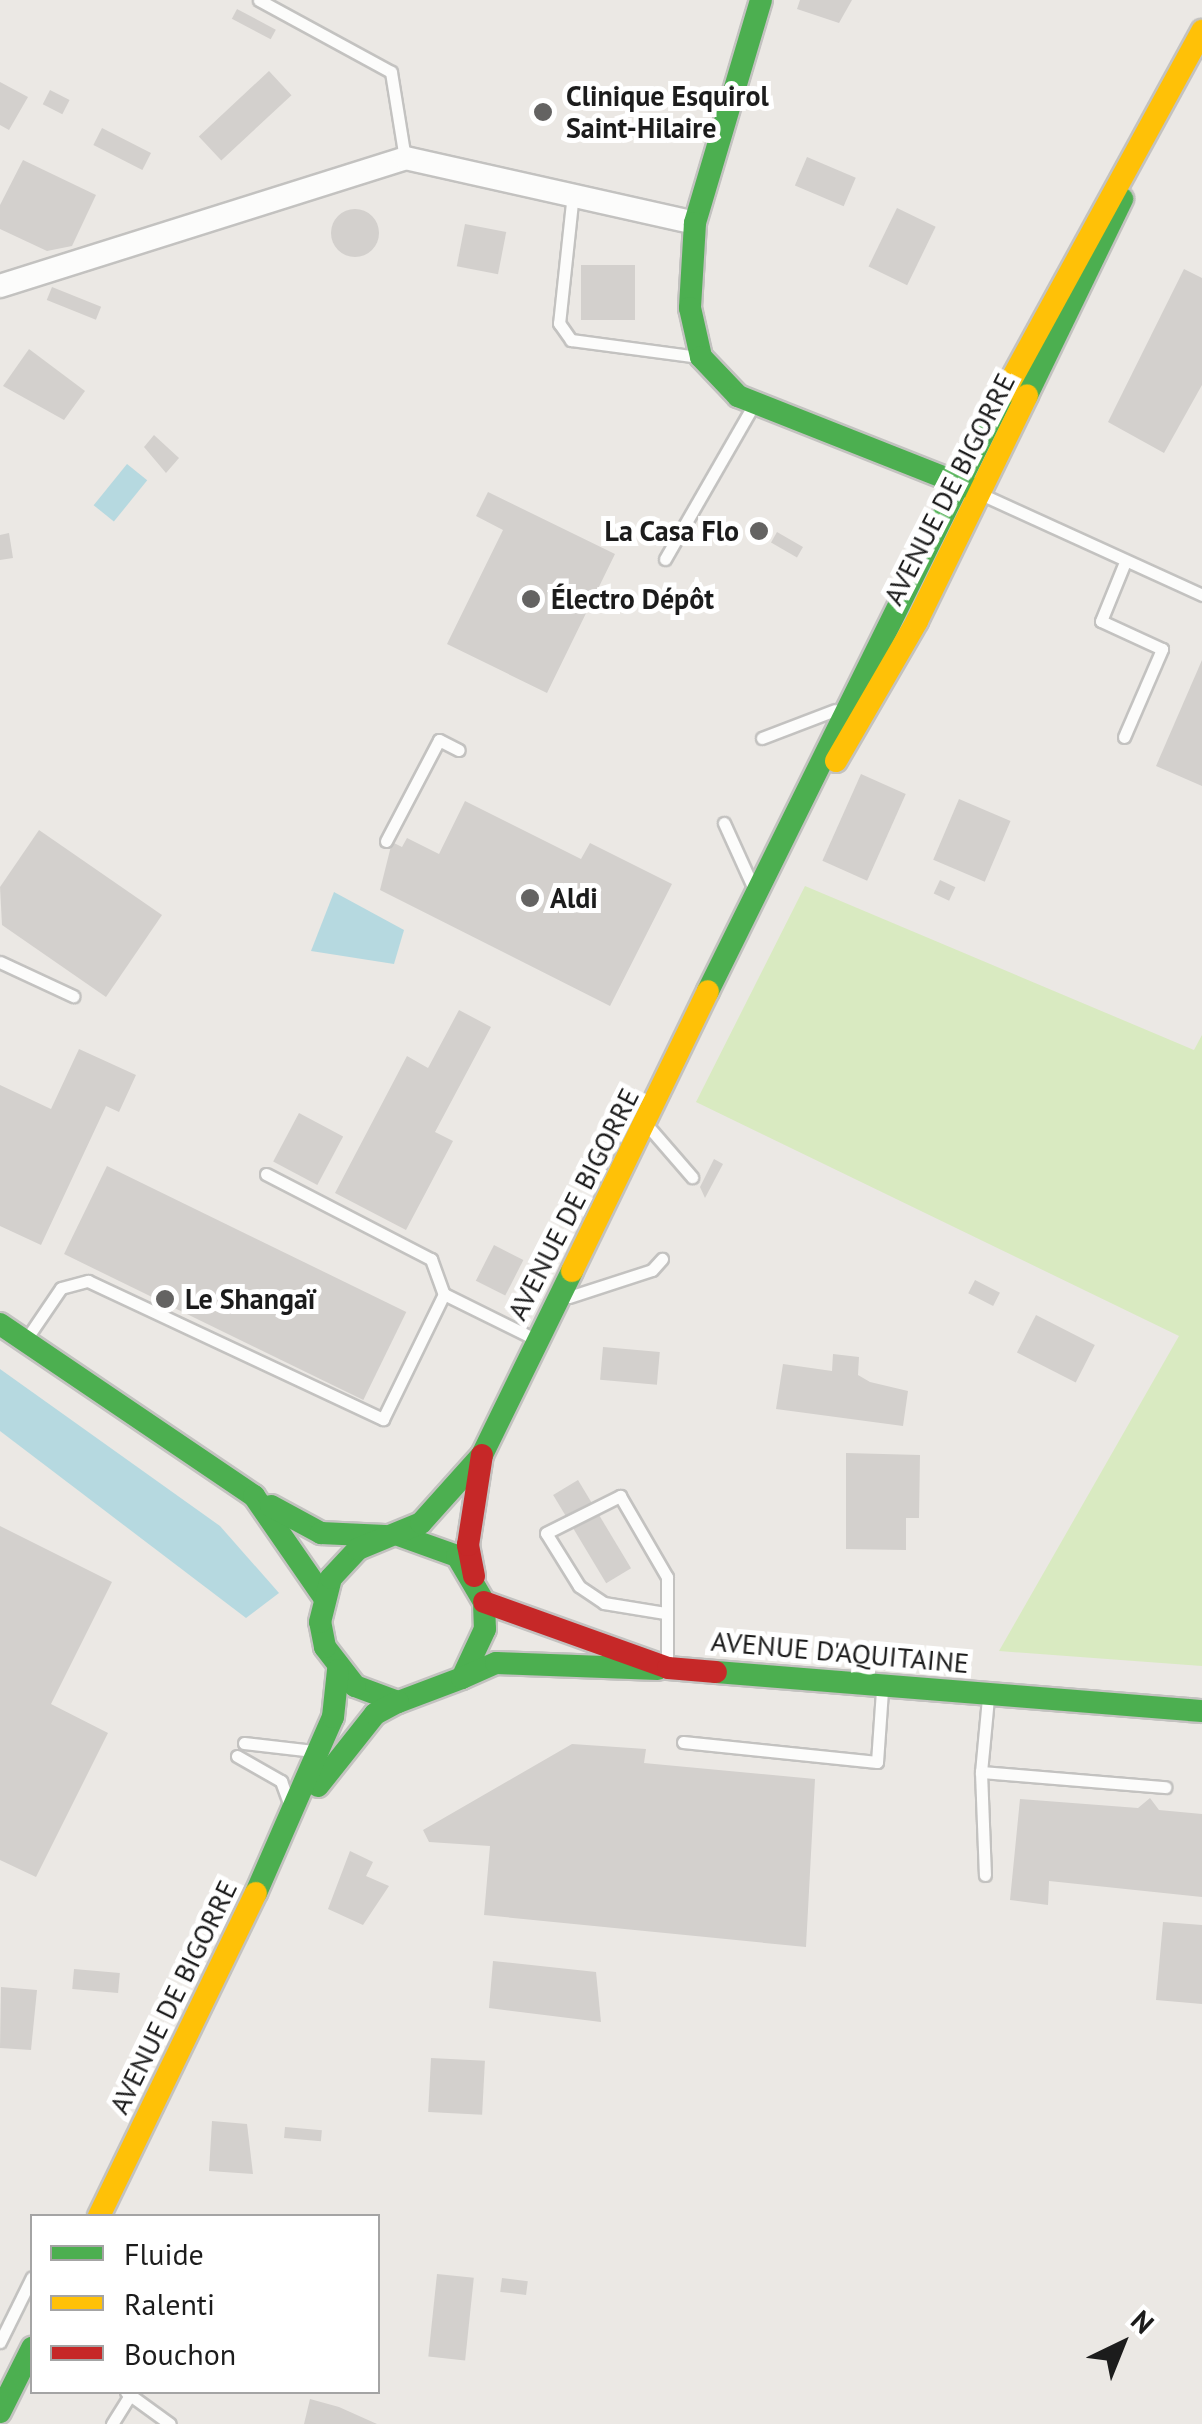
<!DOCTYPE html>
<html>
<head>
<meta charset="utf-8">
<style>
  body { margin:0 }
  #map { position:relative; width:1202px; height:2424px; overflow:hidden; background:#ebe8e4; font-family:"PT Sans",sans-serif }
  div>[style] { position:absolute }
  .grass>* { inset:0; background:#d9eac1 }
  .water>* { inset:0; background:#b6d9e0; transform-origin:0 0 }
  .building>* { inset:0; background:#d3d0cd; transform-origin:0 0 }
  .round { border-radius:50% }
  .roads { filter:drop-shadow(2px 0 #c3c2c0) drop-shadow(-2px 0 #c3c2c0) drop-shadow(0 2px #c3c2c0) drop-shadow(0 -2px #c3c2c0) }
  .lane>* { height:11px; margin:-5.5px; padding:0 5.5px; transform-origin:5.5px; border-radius:5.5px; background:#fcfcfb }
  .street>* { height:22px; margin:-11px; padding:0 11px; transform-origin:11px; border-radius:11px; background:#fcfcfb }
  .fast>* { height:22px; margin:-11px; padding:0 11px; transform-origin:11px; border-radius:11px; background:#4caf50 }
  .slow>* { height:22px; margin:-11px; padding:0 11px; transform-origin:11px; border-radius:11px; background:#ffc107 }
  .jam>* { height:22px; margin:-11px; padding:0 11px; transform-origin:11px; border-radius:11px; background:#c62828 }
  .dots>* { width:28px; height:28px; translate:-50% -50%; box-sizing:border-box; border:5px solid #fff; border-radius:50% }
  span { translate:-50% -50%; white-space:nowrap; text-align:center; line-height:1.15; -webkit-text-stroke:10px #fff; paint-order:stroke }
  .poi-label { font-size:28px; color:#1c1c1c; font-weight:700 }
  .left { translate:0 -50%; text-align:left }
  .right { translate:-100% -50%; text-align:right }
  .street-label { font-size:28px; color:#1c1c1c }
  .legend { position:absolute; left:30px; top:2214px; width:350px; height:180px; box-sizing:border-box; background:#fff; border:2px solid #a4a4a4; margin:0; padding:12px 18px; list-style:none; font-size:30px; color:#1c1c1c }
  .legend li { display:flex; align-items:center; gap:20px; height:50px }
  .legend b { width:50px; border:2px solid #a4a4a4 }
  .north { position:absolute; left:1072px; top:2294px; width:100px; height:100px; -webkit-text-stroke:8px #fff; paint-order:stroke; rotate:43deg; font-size:28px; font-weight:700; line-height:40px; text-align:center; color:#1c1c1c }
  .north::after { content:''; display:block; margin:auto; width:35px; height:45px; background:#1c1c1c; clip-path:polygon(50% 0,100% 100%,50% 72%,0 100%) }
</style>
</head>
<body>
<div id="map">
  <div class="grass">
    <div style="clip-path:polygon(805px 886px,1194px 1050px,1202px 1035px,1202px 1666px,999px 1651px,1179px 1336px,696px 1102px)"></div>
  </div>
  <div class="water">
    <div style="left:127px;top:464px;width:26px;height:53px;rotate:39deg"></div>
    <div style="clip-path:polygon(334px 892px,404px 930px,394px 964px,311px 951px)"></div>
    <div style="clip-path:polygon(0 1369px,220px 1526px,279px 1593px,246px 1618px,0 1431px)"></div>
  </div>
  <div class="building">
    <div style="clip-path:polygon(800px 0,852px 0,839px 23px,797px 9px)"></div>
    <div style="left:237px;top:9px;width:44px;height:11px;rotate:28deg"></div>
    <div style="left:269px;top:71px;width:33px;height:96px;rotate:47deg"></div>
    <div style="clip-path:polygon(0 82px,28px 97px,9px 130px,0 125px)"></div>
    <div style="left:50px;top:90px;width:22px;height:16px;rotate:27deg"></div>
    <div style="left:102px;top:128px;width:55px;height:19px;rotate:27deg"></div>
    <div style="left:807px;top:157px;width:53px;height:31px;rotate:23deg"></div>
    <div style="clip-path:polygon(23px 160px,96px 195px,72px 246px,47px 251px,0 229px,0 205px)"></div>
    <div style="left:897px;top:208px;width:43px;height:65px;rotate:26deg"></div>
    <div class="round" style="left:331px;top:209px;width:48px;height:48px"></div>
    <div style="left:465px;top:224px;width:42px;height:43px;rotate:11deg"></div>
    <div style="left:581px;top:265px;width:54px;height:55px"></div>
    <div style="clip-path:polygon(1184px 269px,1202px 278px,1202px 385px,1164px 453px,1108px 422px)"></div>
    <div style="left:52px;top:287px;width:53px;height:14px;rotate:22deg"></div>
    <div style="clip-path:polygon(29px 349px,85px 391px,64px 420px,3px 386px)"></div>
    <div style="clip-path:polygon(154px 435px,179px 458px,166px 473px,144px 447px)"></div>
    <div style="clip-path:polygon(488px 492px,615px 554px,547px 693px,447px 644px,503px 530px,476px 516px)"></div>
    <div style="left:777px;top:532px;width:30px;height:12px;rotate:30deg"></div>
    <div style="clip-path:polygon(9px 533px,13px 558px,0 560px,0 535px)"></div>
    <div style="clip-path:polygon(1202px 660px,1202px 786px,1156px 766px)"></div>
    <div style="left:861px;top:774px;width:49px;height:95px;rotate:24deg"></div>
    <div style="left:959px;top:799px;width:56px;height:66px;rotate:23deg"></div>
    <div style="clip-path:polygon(465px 801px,581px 859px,590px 843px,672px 884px,610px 1006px,380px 890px,392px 842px,402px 847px,407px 838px,439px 854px)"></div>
    <div style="clip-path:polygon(39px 830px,162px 915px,106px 997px,2px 925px,0 887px)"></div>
    <div style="left:940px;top:880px;width:17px;height:15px;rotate:25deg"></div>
    <div style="clip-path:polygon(459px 1010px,491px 1027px,435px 1132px,453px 1141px,406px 1230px,335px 1193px,407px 1056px,428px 1068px)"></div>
    <div style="clip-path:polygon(79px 1049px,136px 1075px,119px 1112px,106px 1106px,41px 1245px,0 1226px,0 1085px,51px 1109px)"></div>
    <div style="left:299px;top:1113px;width:50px;height:55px;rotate:28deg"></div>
    <div style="clip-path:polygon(714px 1159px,723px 1164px,705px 1198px,700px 1187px)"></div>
    <div style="left:107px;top:1166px;width:333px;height:98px;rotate:26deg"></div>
    <div style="left:494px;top:1245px;width:33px;height:40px;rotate:27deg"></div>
    <div style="left:975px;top:1280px;width:28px;height:15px;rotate:27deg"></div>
    <div style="left:1036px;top:1315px;width:66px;height:42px;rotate:27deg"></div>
    <div style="left:603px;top:1347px;width:57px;height:33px;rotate:5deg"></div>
    <div style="clip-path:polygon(833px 1354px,859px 1357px,858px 1375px,870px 1382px,908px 1391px,903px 1426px,776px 1409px,783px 1364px,832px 1371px)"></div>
    <div style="clip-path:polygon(846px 1453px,920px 1455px,919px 1518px,906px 1518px,906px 1550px,846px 1549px)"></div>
    <div style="left:578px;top:1480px;width:103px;height:29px;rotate:59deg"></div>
    <div style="clip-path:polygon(0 1526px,112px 1582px,51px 1704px,108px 1733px,36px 1877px,0 1860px)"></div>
    <div style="clip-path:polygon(572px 1744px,646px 1749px,644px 1763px,815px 1779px,806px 1947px,484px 1915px,490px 1846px,429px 1842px,423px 1830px)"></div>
    <div style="clip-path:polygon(1150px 1798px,1159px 1810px,1202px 1814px,1202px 1897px,1049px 1881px,1048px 1905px,1010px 1900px,1020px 1799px,1138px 1808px)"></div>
    <div style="clip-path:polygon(350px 1851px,373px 1862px,366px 1876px,389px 1886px,363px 1925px,328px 1909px)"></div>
    <div style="clip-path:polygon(1163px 1922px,1202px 1925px,1202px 2004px,1156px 2000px)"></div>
    <div style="clip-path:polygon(493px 1961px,596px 1972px,601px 2022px,489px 2008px)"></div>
    <div style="left:74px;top:1969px;width:46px;height:20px;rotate:5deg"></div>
    <div style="clip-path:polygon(1px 1987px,37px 1990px,31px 2050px,0 2048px)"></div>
    <div style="left:431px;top:2058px;width:54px;height:54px;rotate:3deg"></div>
    <div style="clip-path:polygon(212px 2121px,247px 2124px,253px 2174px,209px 2171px)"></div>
    <div style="left:285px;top:2127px;width:37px;height:11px;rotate:5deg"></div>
    <div style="left:437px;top:2274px;width:37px;height:83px;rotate:6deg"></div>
    <div style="left:502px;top:2278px;width:26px;height:14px;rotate:7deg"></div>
    <div style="clip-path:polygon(310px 2399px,339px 2407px,377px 2424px,304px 2424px)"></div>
  </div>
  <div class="roads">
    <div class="lane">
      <div style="left:259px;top:0;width:150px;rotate:28.6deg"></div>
      <div style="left:391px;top:72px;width:87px;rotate:80.8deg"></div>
      <div style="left:573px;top:193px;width:131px;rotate:96.1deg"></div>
      <div style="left:559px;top:323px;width:21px;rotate:55deg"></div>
      <div style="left:571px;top:340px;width:128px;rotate:7.6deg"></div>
      <div style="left:983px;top:495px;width:241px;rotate:24.5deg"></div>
      <div style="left:665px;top:559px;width:177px;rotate:-60.1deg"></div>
      <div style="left:1124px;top:737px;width:96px;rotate:-66.6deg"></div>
      <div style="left:1162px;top:649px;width:67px;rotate:-155.3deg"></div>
      <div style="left:1101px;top:621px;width:64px;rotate:-67.9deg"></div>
      <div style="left:762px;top:738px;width:78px;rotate:-21deg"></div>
      <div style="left:724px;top:823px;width:70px;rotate:65.6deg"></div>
      <div style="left:386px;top:841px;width:114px;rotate:-62.3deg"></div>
      <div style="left:439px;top:740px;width:22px;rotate:27deg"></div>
      <div style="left:0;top:962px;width:81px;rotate:25deg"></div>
      <div style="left:647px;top:1125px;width:69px;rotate:49.1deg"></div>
      <div style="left:266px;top:1174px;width:186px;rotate:27.3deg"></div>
      <div style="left:431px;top:1259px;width:37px;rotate:70deg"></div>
      <div style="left:444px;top:1294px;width:104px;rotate:26.3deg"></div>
      <div style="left:569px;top:1297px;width:87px;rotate:-18deg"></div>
      <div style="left:652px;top:1270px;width:15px;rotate:-48deg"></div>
      <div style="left:27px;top:1338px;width:60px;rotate:-55.8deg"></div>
      <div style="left:61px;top:1288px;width:28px;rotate:-15deg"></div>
      <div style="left:88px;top:1281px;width:326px;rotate:25.1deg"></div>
      <div style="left:383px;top:1419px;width:139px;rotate:-64deg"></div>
      <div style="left:665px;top:1613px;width:62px;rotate:-170.7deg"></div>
      <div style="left:604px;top:1603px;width:30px;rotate:-146deg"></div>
      <div style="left:579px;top:1586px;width:62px;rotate:-121.9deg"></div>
      <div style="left:546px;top:1533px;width:83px;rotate:-26.6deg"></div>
      <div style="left:620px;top:1496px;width:94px;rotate:59.9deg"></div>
      <div style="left:667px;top:1577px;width:86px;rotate:90deg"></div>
      <div style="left:988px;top:1698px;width:74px;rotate:95.4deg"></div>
      <div style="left:981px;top:1772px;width:185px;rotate:4.7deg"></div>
      <div style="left:683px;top:1742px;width:195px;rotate:5.9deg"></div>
      <div style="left:877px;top:1762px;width:72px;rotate:-86deg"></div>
      <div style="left:244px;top:1743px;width:70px;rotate:6.5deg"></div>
      <div style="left:237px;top:1756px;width:51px;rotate:29.6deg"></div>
      <div style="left:281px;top:1781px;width:23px;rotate:70deg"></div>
      <div style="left:981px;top:1772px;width:103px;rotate:87.8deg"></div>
      <div style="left:0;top:2342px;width:72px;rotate:-63.8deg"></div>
      <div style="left:126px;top:2392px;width:54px;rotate:36deg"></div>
      <div style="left:112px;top:2424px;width:34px;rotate:-58deg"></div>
    </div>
    <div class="street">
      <div style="left:0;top:286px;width:425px;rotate:-17.5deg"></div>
      <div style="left:405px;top:158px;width:297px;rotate:12.6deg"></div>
    </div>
    <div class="fast">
      <div style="left:761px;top:0;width:233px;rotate:106.5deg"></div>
      <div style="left:695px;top:223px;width:85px;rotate:93.4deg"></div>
      <div style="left:690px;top:308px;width:50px;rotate:77.3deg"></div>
      <div style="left:701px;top:357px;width:54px;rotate:46.5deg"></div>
      <div style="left:738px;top:396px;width:250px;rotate:21.6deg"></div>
      <div style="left:1027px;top:395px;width:218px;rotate:-64.1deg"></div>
      <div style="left:708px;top:991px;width:667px;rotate:-63.67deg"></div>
      <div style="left:0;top:1324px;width:307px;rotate:34.1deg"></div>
      <div style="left:254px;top:1496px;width:121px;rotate:55.4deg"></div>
      <div style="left:271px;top:1506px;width:57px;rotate:28.4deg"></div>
      <div style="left:321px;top:1533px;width:64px;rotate:2.7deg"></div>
      <div style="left:401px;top:1536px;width:59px;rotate:19.7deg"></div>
      <div style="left:457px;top:1556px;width:53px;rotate:59.6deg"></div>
      <div style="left:484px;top:1602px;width:27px;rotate:88deg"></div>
      <div style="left:485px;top:1629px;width:54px;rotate:115.1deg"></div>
      <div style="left:462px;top:1678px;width:68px;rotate:159.4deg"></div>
      <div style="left:398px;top:1702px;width:46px;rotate:-159.6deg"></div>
      <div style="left:355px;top:1686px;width:49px;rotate:-127.6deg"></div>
      <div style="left:325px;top:1647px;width:25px;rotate:-101deg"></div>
      <div style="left:320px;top:1622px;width:45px;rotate:-76deg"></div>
      <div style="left:331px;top:1578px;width:40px;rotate:-47deg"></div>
      <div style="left:358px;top:1549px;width:68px;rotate:-22.4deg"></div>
      <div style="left:421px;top:1523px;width:91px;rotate:-48.1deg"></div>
      <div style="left:482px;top:1455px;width:205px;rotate:-63.9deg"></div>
      <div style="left:716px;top:1672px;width:488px;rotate:4.6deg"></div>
      <div style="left:462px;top:1678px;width:37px;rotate:-24deg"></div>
      <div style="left:496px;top:1663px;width:162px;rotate:2.1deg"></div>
      <div style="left:318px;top:1786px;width:92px;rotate:-51.6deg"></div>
      <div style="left:375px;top:1714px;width:26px;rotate:-28deg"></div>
      <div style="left:256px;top:1893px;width:192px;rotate:-66.4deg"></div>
      <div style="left:333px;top:1717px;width:47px;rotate:-83.9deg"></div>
      <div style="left:0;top:2412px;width:72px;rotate:-63.4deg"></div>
    </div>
    <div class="slow">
      <div style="left:1004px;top:393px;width:413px;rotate:-61.3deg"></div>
      <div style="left:836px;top:761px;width:162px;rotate:-59.9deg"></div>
      <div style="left:917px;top:621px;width:251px;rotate:-64deg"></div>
      <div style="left:572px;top:1271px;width:311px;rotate:-64.1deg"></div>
      <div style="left:99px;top:2216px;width:359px;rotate:-64.1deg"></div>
    </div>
    <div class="jam">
      <div style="left:474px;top:1576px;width:32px;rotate:-101deg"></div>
      <div style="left:468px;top:1545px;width:91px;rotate:-81.2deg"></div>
      <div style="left:484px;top:1602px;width:195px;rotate:19.7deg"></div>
      <div style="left:668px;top:1668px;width:48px;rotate:4.8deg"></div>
    </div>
  </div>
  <div class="dots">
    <div style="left:543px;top:112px;background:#646362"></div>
    <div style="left:759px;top:531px;background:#646362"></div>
    <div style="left:531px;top:599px;background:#646362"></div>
    <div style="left:530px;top:898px;background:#646362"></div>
    <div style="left:165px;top:1299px;background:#646362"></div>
  </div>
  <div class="poi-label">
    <span class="left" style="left:566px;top:112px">Clinique Esquirol<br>Saint-Hilaire</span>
    <span class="right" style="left:739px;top:531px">La Casa Flo</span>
    <span class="left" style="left:551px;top:599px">Électro Dépôt</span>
    <span class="left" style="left:550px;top:898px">Aldi</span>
    <span class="left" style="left:185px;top:1299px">Le Shangaï</span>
  </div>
  <div class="street-label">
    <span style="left:949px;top:489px;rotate:-63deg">AVENUE DE BIGORRE</span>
    <span style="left:573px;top:1204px;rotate:-63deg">AVENUE DE BIGORRE</span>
    <span style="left:840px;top:1652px;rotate:5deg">AVENUE D'AQUITAINE</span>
    <span style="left:173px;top:1997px;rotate:-64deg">AVENUE DE BIGORRE</span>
  </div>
  <ul class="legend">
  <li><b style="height:12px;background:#4caf50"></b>Fluide</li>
  <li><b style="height:12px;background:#ffc107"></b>Ralenti</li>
  <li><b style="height:12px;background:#c62828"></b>Bouchon</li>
  </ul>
  <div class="north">N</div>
</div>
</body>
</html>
